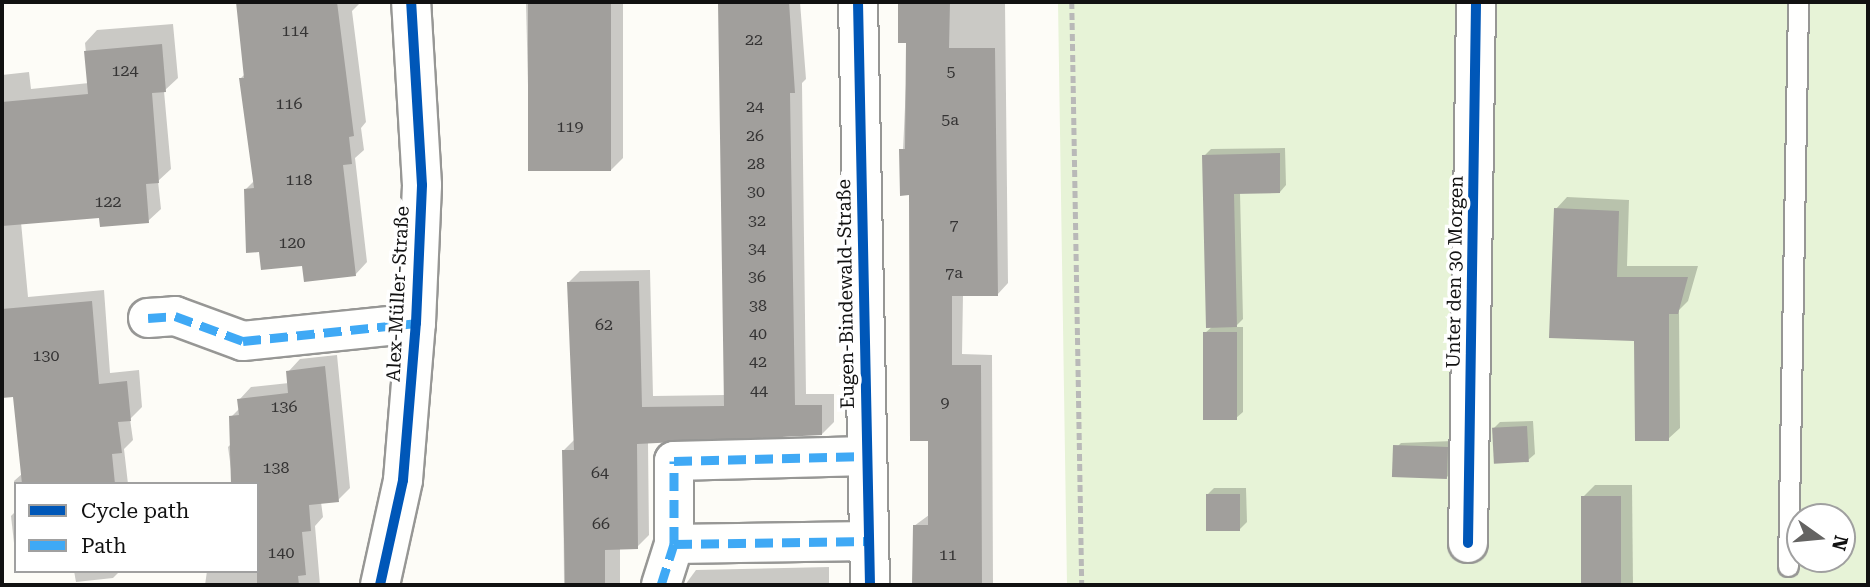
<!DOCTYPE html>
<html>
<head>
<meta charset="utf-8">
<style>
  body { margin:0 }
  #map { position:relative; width:1870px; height:587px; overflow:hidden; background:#fdfcf7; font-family:"Roboto Serif",serif }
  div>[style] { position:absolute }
  .green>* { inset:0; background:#e7f3d7 }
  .shadow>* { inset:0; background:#0003 }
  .building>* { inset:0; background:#a19f9c; transform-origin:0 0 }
  .path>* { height:4.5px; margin-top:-2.25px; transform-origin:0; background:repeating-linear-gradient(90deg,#b9b9b8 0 7px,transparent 0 10.5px) }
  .roads { filter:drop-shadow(2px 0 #979795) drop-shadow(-2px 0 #979795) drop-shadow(0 2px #979795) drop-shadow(0 -2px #979795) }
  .lane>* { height:19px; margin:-9.5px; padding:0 9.5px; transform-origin:9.5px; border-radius:9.5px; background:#fffffe }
  .street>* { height:38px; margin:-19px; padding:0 19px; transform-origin:19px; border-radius:19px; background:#fffffe }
  .quiet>* { height:9px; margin-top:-4.5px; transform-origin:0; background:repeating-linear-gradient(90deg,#3fa9f5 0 18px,transparent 0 27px) }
  .cycleway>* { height:10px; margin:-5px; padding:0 5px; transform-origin:5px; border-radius:5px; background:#0057b8 }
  span { translate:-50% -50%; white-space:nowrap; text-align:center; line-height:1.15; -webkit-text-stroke:7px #fff; paint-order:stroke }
  .number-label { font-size:16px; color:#353434 }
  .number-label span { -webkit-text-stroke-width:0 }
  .street-label { font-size:19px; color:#111 }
  .frame { position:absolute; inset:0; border:4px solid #111; pointer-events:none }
  .legend { position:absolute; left:14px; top:482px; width:245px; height:91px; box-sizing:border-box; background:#fff; border:2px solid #a0a0a0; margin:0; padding:9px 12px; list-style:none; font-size:21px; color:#111 }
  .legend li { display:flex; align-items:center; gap:14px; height:35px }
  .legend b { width:35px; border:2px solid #a0a0a0 }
  .north { position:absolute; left:1786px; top:503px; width:70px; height:70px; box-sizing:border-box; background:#fff; border:2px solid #a0a0a0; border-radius:50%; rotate:105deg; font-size:19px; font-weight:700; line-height:28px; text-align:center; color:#111 }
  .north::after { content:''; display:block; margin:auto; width:24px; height:32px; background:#646362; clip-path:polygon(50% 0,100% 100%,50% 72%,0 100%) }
</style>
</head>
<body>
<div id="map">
  <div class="green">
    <div style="clip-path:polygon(evenodd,1058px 2px,1868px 2px,1868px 585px,1067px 585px,1058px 2px,1800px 517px,1842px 517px,1842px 559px,1800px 559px,1800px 517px)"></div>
  </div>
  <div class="shadow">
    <div style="clip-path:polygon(237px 2px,361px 2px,352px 11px,366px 122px,361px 128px,364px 150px,355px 158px,367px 262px,355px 275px,260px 250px,248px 251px,246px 189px,255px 180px,241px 78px,245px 74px)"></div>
    <div style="clip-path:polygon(526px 2px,623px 2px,623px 158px,611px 170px,530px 170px)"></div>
    <div style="clip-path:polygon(720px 2px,800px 2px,806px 79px,802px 83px,806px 394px,834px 394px,834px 422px,822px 434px,648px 442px,649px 535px,637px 547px,620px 547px,620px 585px,564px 585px,563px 451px,576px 438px,569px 282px,580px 271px,650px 270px,653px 396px,725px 395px)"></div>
    <div style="clip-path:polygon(900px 2px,1005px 2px,1008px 283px,997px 295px,963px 295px,962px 354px,992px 355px,993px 585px,914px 585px,914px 526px,929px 515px,929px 439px,911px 194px,901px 194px,908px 41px,899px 41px)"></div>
    <div style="clip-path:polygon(173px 24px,178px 78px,164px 91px,171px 169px,158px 181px,161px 209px,148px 221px,101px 216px,21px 222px,28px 297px,104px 290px,110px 373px,139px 370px,142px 407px,130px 419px,133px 440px,124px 449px,128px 484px,16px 484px,16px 494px,14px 481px,23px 473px,15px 395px,2px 397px,2px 75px,29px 72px,31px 89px,89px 83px,85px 43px,97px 30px)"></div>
    <div style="clip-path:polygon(1285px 148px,1286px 185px,1280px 192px,1240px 193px,1243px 319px,1235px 327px,1243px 327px,1243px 412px,1236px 418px,1205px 333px,1213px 326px,1204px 156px,1211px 149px)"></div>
    <div style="clip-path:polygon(1567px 197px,1629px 200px,1627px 266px,1698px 266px,1688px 301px,1679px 310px,1680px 428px,1668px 439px,1636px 339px,1556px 209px)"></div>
    <div style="clip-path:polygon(337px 355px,350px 488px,338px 500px,321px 502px,323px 517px,315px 526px,320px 585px,205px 585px,207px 571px,257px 571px,257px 484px,233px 484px,228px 447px,233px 442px,231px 417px,240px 408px,239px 400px,251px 387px,289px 383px,288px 372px,300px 359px)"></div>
    <div style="clip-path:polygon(1533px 421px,1535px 454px,1528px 460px,1493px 429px,1500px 422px)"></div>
    <div style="clip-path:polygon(1453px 441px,1453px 471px,1446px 478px,1395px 449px,1401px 443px)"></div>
    <div style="clip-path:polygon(1595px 485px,1632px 485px,1633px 585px,1583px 585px,1583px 497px)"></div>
    <div style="clip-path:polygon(1214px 488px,1246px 488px,1247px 522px,1240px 529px,1207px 495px)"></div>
    <div style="clip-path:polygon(16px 511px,16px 552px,15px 552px,11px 516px)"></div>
    <div style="clip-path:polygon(829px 567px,829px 585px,685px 585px,696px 570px)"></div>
    <div style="clip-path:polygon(74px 571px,120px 571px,113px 578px,76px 582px)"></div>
  </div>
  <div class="building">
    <div style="clip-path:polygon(236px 2px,337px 2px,354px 136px,349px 137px,352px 164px,343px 165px,356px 276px,304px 282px,302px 266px,261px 270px,259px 252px,246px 253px,244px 189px,254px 188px,239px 78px,244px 78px)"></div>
    <div style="left:528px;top:2px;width:83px;height:169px"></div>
    <div style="clip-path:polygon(718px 2px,789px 2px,795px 93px,790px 93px,795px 405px,822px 405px,822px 435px,637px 444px,638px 549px,605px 550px,605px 583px,565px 584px,562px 450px,574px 450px,567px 282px,639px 281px,642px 407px,724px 406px)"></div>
    <div style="clip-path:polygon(898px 2px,950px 2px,949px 48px,995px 48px,998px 296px,952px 296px,952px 365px,981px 365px,982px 585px,912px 585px,913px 525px,928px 525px,928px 441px,910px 441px,909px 195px,900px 196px,899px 149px,905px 149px,906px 43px,898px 43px)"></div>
    <div style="clip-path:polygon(162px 44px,166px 92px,152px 93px,159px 183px,146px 184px,149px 223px,100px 227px,99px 218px,2px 226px,2px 102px,88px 94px,84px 51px)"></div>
    <div style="clip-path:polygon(1280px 153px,1280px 193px,1234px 194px,1237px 327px,1206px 328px,1202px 155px)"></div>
    <div style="clip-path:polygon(1554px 208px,1619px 211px,1617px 277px,1688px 277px,1678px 314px,1669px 314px,1669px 441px,1635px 441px,1634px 341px,1549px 338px)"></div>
    <div style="clip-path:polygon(92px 301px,99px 384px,127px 381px,131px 421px,118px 422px,122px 453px,112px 454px,115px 484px,22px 484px,13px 397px,2px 398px,2px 309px)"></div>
    <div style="left:1237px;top:332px;width:88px;height:34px;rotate:90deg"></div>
    <div style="clip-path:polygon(325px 366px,339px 502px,309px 505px,311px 531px,302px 532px,306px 575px,298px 576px,299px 585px,257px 585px,257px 484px,231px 484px,229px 416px,239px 415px,237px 399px,288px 393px,286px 371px)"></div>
    <div style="left:1527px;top:426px;width:36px;height:35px;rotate:87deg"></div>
    <div style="left:1448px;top:447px;width:32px;height:55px;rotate:92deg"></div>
    <div style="left:1206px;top:494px;width:34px;height:37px"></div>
    <div style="left:1621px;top:496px;width:89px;height:40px;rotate:90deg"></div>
  </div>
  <div class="path">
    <div style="left:1072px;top:2px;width:583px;rotate:89.02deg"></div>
  </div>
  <div class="roads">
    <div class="lane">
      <div style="left:1788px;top:566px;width:564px;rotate:-88.98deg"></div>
    </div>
    <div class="street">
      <div style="left:858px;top:2px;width:583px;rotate:88.82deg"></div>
      <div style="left:148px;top:318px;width:27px;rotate:-4deg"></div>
      <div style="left:175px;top:316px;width:72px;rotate:20.2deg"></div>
      <div style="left:243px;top:341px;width:174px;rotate:-5.9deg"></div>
      <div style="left:1468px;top:543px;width:541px;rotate:-89.15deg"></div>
      <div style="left:674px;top:544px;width:83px;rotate:-90deg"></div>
      <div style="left:674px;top:461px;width:193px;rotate:-1.5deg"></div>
      <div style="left:380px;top:585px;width:107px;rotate:-77.6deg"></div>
      <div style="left:403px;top:480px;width:158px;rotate:-85.3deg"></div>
      <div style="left:416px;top:323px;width:138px;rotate:-87.5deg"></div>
      <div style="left:422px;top:185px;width:183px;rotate:-93.4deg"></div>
      <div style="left:661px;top:585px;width:43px;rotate:-72.4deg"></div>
      <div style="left:674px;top:544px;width:195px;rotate:-0.9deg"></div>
    </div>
  </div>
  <div class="quiet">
    <div style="left:148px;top:318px;width:27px;rotate:-4deg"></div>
    <div style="left:175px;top:316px;width:72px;rotate:20.2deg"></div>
    <div style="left:243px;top:341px;width:174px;rotate:-5.9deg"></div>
    <div style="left:674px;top:544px;width:83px;rotate:-90deg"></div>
    <div style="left:674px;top:461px;width:193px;rotate:-1.5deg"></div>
    <div style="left:661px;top:585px;width:43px;rotate:-72.4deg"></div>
    <div style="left:674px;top:544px;width:195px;rotate:-0.9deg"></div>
  </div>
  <div class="cycleway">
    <div style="left:858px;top:2px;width:583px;rotate:88.82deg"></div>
    <div style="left:1468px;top:543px;width:541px;rotate:-89.15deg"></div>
    <div style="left:380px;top:585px;width:107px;rotate:-77.6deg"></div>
    <div style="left:403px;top:480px;width:158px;rotate:-85.3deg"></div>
    <div style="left:416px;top:323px;width:138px;rotate:-87.5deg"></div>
    <div style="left:422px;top:185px;width:183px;rotate:-93.4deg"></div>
  </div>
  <div class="number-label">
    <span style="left:295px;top:31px">114</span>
    <span style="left:754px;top:40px">22</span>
    <span style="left:125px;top:71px">124</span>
    <span style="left:951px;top:72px">5</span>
    <span style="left:289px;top:104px">116</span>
    <span style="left:755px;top:107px">24</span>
    <span style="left:950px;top:120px">5a</span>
    <span style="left:570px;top:127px">119</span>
    <span style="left:755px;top:136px">26</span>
    <span style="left:756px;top:164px">28</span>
    <span style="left:299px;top:180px">118</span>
    <span style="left:756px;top:192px">30</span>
    <span style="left:108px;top:202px">122</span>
    <span style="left:757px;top:221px">32</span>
    <span style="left:954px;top:225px">7</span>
    <span style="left:292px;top:243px">120</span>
    <span style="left:757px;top:249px">34</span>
    <span style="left:954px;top:273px">7a</span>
    <span style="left:757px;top:277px">36</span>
    <span style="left:758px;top:306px">38</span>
    <span style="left:604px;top:325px">62</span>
    <span style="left:758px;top:334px">40</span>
    <span style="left:46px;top:356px">130</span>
    <span style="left:758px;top:362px">42</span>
    <span style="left:759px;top:391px">44</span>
    <span style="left:945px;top:403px">9</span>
    <span style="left:284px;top:407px">136</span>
    <span style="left:276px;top:468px">138</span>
    <span style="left:600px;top:473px">64</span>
    <span style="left:601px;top:524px">66</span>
    <span style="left:281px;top:553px">140</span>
    <span style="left:948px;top:555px">11</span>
  </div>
  <div class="street-label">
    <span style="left:1455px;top:272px;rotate:-89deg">Unter den 30 Morgen</span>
    <span style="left:398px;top:294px;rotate:-87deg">Alex-Müller-Straße</span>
    <span style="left:846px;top:294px;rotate:-91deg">Eugen-Bindewald-Straße</span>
  </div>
  <div class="frame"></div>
  <ul class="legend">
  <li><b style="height:9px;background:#0057b8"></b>Cycle path</li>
  <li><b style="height:9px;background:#3fa9f5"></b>Path</li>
  </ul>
  <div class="north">N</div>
</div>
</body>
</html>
